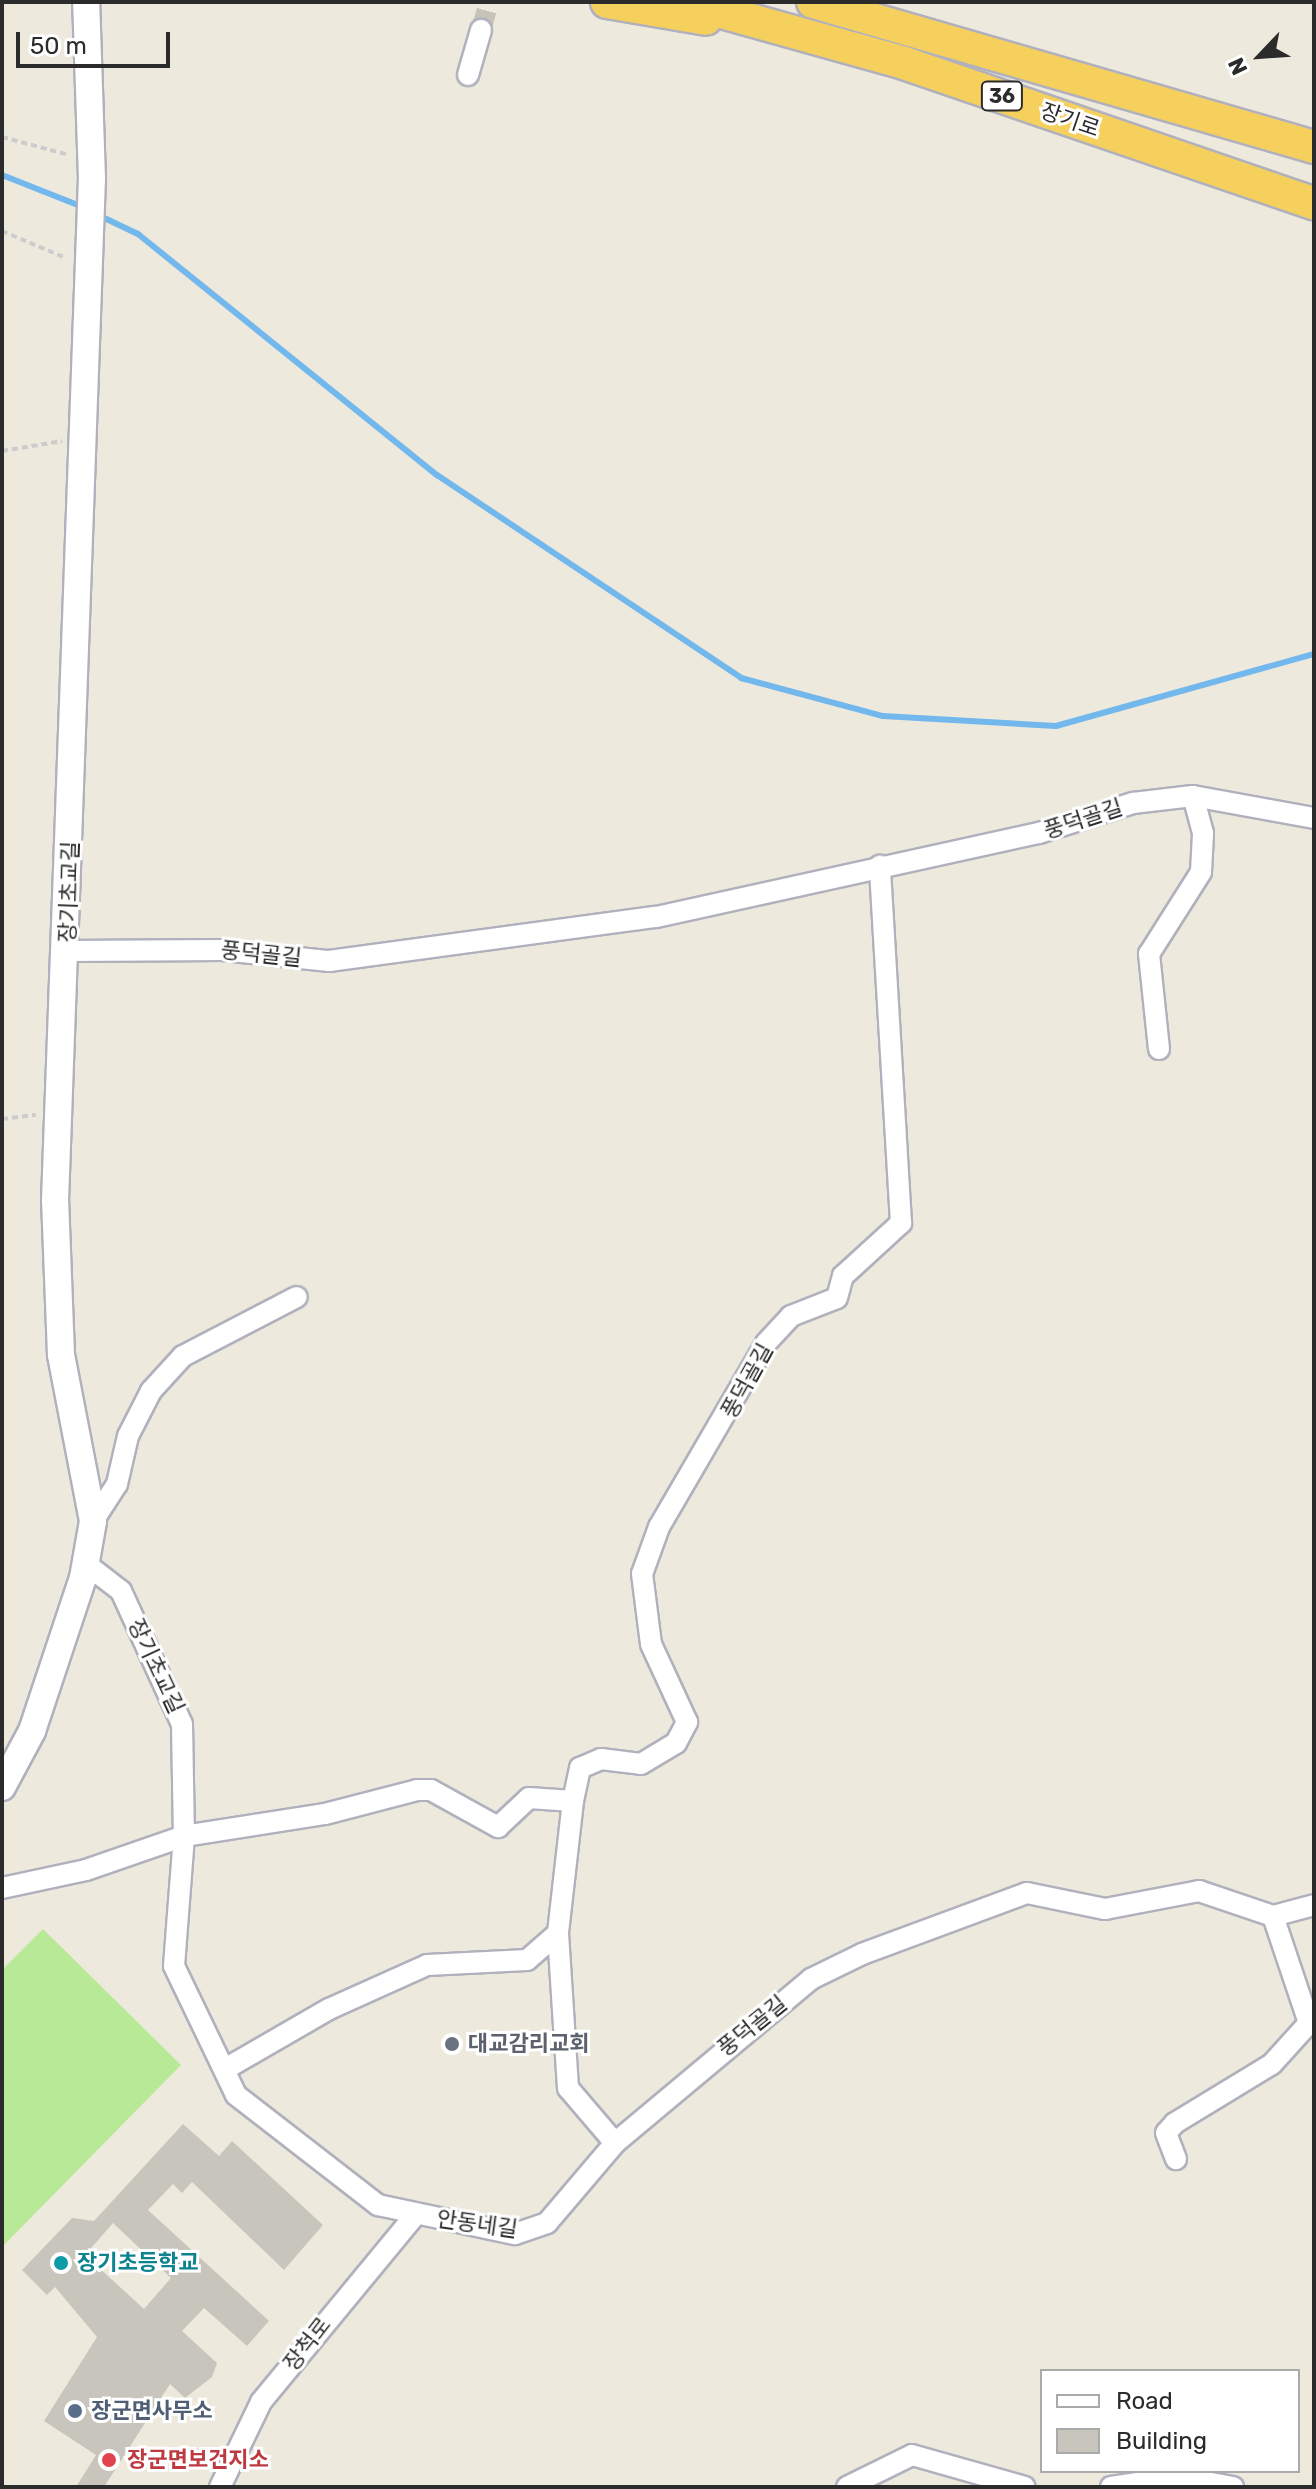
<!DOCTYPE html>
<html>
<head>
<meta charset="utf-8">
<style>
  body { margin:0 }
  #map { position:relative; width:1316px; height:2489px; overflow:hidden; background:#ede9dd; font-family:Rubik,"Noto Sans KR",sans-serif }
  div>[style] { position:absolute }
  .pitch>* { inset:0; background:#b8e996 }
  .stream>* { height:6px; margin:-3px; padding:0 3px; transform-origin:3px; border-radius:3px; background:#72b8ed }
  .building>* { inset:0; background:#c8c5bd }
  .minor-tunnel>* { height:20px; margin-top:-10px; transform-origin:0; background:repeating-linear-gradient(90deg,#c6c3b9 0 20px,transparent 0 30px) }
  .path>* { height:4px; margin-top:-2px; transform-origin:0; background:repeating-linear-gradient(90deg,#ccc 0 6px,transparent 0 10px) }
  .roads { filter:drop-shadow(2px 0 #b1b1be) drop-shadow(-2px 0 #b1b1be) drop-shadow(0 2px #b1b1be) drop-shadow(0 -2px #b1b1be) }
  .minor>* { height:20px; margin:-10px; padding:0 10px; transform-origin:10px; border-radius:10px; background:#fff }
  .secondary>* { height:26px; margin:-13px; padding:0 13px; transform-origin:13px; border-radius:13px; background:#fff }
  .trunk>* { height:32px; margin:-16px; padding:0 16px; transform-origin:16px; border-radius:16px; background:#f6d05c }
  .dots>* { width:22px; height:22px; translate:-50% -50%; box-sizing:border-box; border:4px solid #fff; border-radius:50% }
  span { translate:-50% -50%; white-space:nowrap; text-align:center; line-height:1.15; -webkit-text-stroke:6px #fff; paint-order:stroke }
  .shield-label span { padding:2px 6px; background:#fff; border:2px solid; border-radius:6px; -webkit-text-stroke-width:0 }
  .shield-label { font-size:20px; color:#2b2b2b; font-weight:700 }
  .street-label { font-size:22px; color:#2b2b2b }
  .worship-label { font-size:22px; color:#5b616d; font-weight:700 }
  .left { translate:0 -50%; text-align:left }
  .culture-label { font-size:22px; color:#0d838f; font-weight:700 }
  .service-label { font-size:22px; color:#4e5e75; font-weight:700 }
  .health-label { font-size:22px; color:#be3a42; font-weight:700 }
  .frame { position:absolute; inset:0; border:4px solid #2b2b2b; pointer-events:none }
  .legend { position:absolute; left:1040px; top:2369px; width:260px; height:104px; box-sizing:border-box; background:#fff; border:2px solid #aaa; margin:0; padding:10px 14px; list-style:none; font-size:24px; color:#2b2b2b }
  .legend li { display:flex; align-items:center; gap:16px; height:40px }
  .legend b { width:40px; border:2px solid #aaa }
  .north { position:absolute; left:1220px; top:16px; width:80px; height:80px; -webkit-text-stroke:6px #fff; paint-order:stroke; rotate:245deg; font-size:22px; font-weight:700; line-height:32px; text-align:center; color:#2b2b2b }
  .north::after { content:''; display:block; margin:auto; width:28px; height:36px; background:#2b2b2b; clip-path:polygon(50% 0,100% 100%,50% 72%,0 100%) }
  .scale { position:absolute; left:16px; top:32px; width:154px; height:36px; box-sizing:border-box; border:4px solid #2b2b2b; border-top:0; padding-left:10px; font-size:24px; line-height:28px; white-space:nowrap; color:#2b2b2b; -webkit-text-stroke:6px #fff; paint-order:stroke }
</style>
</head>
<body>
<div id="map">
  <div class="pitch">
    <div style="clip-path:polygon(43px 1929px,181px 2065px,2px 2247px,2px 1970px)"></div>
  </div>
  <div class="stream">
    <div style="left:2px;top:175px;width:87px;rotate:21.6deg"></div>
    <div style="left:96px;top:214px;width:47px;rotate:25.5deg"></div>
    <div style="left:138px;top:234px;width:384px;rotate:38.9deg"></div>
    <div style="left:437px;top:475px;width:366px;rotate:33.7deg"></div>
    <div style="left:741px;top:678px;width:147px;rotate:15deg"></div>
    <div style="left:883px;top:716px;width:173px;rotate:3.3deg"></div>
    <div style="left:1056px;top:726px;width:268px;rotate:-15.6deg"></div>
  </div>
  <div class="building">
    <div style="clip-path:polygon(evenodd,183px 2124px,219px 2156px,232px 2141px,323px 2225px,284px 2270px,192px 2182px,182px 2193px,173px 2184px,148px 2210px,269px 2321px,247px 2346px,204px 2308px,182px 2331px,217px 2363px,212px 2377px,185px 2398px,170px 2384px,104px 2487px,76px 2487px,96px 2455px,44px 2421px,97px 2337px,55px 2287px,47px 2295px,22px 2270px,72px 2218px,94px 2221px,183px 2124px,113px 2223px,171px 2278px,144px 2309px,85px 2255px,113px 2223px)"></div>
  </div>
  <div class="minor-tunnel">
    <div style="left:481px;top:30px;width:29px;rotate:-74deg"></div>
  </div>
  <div class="path">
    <div style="left:2px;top:137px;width:69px;rotate:15deg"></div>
    <div style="left:2px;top:231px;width:69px;rotate:22.9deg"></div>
    <div style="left:2px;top:451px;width:61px;rotate:-9.5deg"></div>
    <div style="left:2px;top:1119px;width:34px;rotate:-7deg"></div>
  </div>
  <div class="roads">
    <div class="minor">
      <div style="left:468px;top:75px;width:47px;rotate:-73.9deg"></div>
      <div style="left:67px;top:951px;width:155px;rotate:-0.4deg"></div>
      <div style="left:222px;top:950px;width:108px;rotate:5.9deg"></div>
      <div style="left:329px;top:961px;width:330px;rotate:-7.7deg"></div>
      <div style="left:656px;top:917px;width:392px;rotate:-12.4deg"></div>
      <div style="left:1039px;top:833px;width:99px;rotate:-17.7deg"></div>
      <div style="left:1133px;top:803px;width:60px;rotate:-6.7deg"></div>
      <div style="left:1193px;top:796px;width:123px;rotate:10.3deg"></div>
      <div style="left:1159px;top:1049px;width:96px;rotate:-96deg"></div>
      <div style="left:1149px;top:954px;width:97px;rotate:-57.6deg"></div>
      <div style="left:1201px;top:872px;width:39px;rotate:-87deg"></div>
      <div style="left:1203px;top:833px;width:38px;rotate:-105deg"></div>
      <div style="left:93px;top:1521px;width:44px;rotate:-57deg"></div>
      <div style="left:117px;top:1484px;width:49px;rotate:-77.1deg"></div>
      <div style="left:128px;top:1436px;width:51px;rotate:-62.9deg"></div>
      <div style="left:151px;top:1391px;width:47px;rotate:-47.6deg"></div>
      <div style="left:183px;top:1356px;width:128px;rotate:-27.4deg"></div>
      <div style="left:86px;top:1564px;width:44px;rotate:37.6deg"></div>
      <div style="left:121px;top:1591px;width:146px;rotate:65.4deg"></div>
      <div style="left:182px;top:1724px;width:112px;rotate:89deg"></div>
      <div style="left:184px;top:1836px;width:143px;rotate:-8.9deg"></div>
      <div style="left:325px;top:1814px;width:95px;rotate:-14.6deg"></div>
      <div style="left:417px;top:1790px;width:14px"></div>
      <div style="left:431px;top:1790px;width:77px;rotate:28.9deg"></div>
      <div style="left:498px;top:1827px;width:42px;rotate:-43.1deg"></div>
      <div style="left:529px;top:1798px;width:44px;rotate:3.9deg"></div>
      <div style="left:573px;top:1801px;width:133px;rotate:96.5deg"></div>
      <div style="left:573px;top:1801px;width:34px;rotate:-78deg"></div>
      <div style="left:580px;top:1768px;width:23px;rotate:-23deg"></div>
      <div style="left:601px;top:1759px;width:40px;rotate:7.1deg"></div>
      <div style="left:641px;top:1764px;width:41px;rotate:-31deg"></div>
      <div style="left:676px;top:1743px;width:24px;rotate:-62deg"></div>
      <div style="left:687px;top:1722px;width:86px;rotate:-114.8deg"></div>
      <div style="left:651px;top:1644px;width:71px;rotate:-97.3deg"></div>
      <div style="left:642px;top:1574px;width:50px;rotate:-70.1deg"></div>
      <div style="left:659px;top:1527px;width:213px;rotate:-59.8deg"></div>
      <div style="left:766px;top:1343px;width:37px;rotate:-47deg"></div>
      <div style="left:791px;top:1316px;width:49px;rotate:-21.4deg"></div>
      <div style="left:837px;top:1298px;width:23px;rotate:-75deg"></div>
      <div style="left:843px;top:1276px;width:79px;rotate:-42.4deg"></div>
      <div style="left:901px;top:1223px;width:358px;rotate:-93.4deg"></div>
      <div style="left:2px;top:1888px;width:86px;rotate:-12.1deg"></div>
      <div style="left:86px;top:1870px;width:104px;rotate:-19.1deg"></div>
      <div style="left:184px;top:1836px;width:130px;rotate:94.4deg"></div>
      <div style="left:174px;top:1966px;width:143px;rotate:64.3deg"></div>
      <div style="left:236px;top:2095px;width:180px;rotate:37.8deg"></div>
      <div style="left:378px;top:2205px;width:140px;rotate:12deg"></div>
      <div style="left:515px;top:2234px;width:34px;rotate:-19deg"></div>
      <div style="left:547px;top:2223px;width:105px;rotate:-49.6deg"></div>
      <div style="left:615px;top:2143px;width:72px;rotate:-130.5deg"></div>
      <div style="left:568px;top:2088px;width:155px;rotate:-93.7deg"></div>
      <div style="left:558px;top:1933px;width:41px;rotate:138.9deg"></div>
      <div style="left:527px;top:1960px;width:100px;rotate:177.1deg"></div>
      <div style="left:427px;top:1965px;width:107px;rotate:155.8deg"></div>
      <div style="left:329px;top:2009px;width:118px;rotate:150deg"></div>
      <div style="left:1273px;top:1916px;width:42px;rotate:-15deg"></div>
      <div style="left:615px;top:2143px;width:256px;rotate:-39.9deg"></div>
      <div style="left:811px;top:1979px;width:57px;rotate:-26.1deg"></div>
      <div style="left:862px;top:1954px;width:176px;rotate:-20.3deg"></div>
      <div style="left:1027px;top:1893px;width:80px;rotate:11.6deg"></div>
      <div style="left:1105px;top:1909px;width:96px;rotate:-10.8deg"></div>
      <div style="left:1199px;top:1891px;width:78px;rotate:18.7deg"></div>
      <div style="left:1273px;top:1916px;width:113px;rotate:71.4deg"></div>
      <div style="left:1309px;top:2023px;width:55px;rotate:132.1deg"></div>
      <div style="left:1272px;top:2064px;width:114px;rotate:148.7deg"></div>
      <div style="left:1175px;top:2123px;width:13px;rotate:132deg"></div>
      <div style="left:1166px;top:2133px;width:28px;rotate:69deg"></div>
      <div style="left:220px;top:2487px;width:94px;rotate:-64.2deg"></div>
      <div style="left:261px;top:2402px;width:242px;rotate:-50.5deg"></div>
      <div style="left:847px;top:2487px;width:72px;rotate:-26.2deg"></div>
      <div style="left:912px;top:2455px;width:117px;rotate:15.8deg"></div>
      <div style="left:1111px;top:2487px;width:68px;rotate:-8.5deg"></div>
      <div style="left:1178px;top:2477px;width:56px;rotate:10.3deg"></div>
    </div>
    <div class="secondary">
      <div style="left:2px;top:1787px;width:64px;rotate:-61.8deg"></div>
      <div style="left:32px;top:1731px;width:161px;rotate:-71.6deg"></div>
      <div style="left:83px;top:1578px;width:58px;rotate:-80deg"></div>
      <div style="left:93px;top:1521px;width:169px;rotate:-100.9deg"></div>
      <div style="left:61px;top:1355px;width:154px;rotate:-92.2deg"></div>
      <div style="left:55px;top:1201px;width:1023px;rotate:-87.93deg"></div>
      <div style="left:92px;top:179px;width:177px;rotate:-91.9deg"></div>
    </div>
    <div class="trunk">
      <div style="left:607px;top:2px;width:100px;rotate:9.7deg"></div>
      <div style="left:686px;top:2px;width:226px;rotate:15.6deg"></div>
      <div style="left:904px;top:63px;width:433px;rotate:18.9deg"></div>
      <div style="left:813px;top:2px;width:522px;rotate:16.14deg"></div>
    </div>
  </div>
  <div class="dots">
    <div style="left:452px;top:2044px;background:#6b7280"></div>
    <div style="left:61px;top:2263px;background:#0f9aa8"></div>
    <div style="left:75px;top:2411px;background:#5c6f8a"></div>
    <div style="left:109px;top:2460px;background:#e0444e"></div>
  </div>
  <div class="shield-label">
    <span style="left:1002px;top:96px">36</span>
  </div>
  <div class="street-label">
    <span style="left:1070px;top:120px;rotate:19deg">장기로</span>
    <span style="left:1083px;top:819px;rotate:-18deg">풍덕골길</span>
    <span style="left:69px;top:892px;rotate:-88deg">장기초교길</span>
    <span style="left:261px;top:954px;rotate:6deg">풍덕골길</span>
    <span style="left:747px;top:1381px;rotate:-61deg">풍덕골길</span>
    <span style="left:156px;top:1666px;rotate:65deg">장기초교길</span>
    <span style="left:752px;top:2026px;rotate:-39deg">풍덕골길</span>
    <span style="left:477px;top:2224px;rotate:8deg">안동네길</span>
    <span style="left:307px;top:2344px;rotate:-52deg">장척로</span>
  </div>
  <div class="worship-label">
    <span class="left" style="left:468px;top:2044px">대교감리교회</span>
  </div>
  <div class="culture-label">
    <span class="left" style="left:77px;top:2263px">장기초등학교</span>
  </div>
  <div class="service-label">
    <span class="left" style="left:91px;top:2411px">장군면사무소</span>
  </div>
  <div class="health-label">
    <span class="left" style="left:127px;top:2460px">장군면보건지소</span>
  </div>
  <div class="frame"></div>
  <ul class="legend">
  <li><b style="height:10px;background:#fff"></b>Road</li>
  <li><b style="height:22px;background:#c8c5bd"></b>Building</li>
  </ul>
  <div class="north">N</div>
  <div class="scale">50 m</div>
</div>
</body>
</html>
